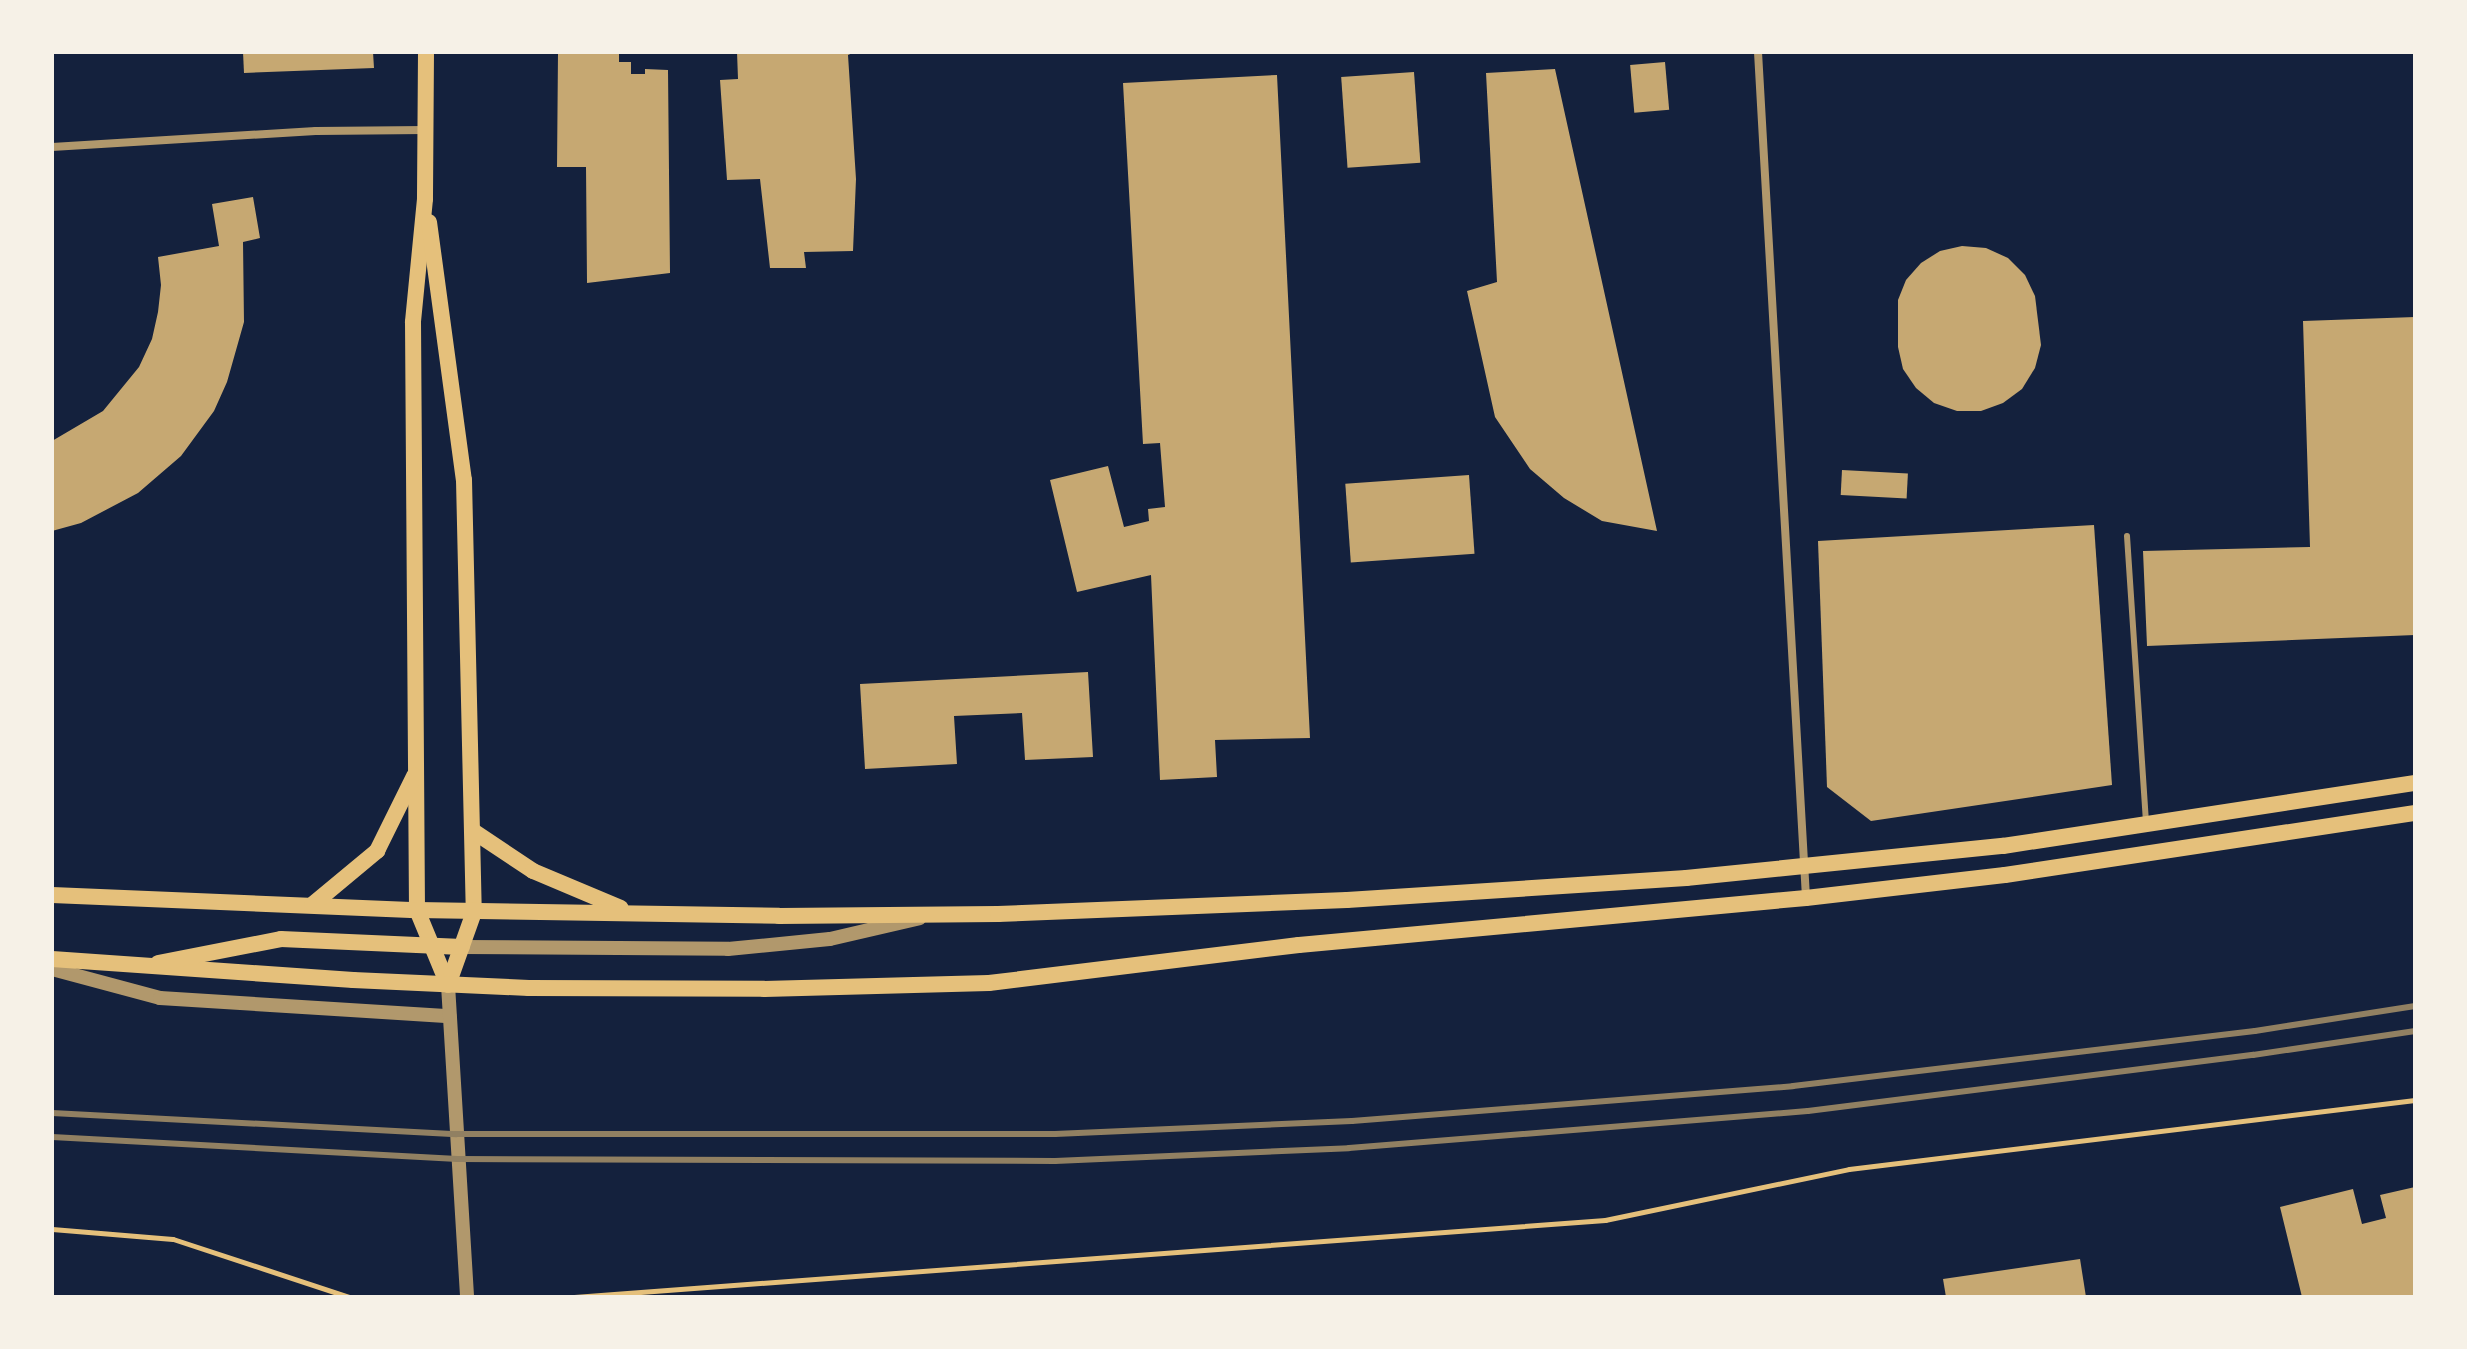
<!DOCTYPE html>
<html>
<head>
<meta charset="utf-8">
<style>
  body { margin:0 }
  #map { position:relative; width:2467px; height:1349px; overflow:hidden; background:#14213d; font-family:Ubuntu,sans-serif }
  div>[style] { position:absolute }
  .building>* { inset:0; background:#c6a872; transform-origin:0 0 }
  .path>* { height:5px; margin:-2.5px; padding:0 2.5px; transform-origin:2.5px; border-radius:2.5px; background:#e5c07b }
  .service>* { height:6px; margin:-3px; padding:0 3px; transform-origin:3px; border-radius:3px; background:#b1986c }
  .minor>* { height:8px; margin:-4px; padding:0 4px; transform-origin:4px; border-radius:4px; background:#b1986c }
  .tertiary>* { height:14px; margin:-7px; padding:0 7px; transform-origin:7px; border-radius:7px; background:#b1986c }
  .secondary>* { height:16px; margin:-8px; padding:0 8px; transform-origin:8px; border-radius:8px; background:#e5c07b }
  .rail>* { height:6px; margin:-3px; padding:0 3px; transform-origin:3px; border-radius:3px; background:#918062 }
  span { translate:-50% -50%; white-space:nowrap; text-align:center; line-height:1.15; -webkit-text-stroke:6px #f6f1e7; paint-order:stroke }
  .frame { position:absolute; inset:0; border:54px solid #f6f1e7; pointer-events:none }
</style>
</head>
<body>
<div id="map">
  <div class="building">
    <div style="clip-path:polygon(243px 52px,373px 52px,374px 68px,244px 73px)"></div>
    <div style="clip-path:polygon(558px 52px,619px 52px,619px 62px,631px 62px,631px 74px,645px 74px,645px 69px,668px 70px,670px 273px,587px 283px,586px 167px,557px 167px)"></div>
    <div style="clip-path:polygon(737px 52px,855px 52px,848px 55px,856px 179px,853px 251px,804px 252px,806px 268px,770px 268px,760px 179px,727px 180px,720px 80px,738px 79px)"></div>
    <div style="left:1665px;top:62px;width:48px;height:35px;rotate:85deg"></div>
    <div style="clip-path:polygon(1555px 69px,1657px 531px,1602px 521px,1564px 498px,1530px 469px,1495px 417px,1467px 291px,1497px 282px,1486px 73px)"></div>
    <div style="left:1414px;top:72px;width:91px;height:73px;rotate:86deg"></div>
    <div style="clip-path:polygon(1277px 75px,1310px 738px,1215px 740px,1217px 777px,1160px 780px,1151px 575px,1077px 592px,1050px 480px,1108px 466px,1124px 527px,1149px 521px,1148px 509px,1165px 507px,1160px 443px,1143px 444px,1123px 83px)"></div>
    <div style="clip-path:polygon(253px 197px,260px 238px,243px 242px,244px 322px,227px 382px,214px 411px,181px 456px,138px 493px,81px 523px,52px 531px,52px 441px,103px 411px,139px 367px,152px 339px,158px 312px,161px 285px,158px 257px,219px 246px,212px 204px)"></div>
    <div style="clip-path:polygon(1962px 246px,1986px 248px,2008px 258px,2025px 275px,2035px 296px,2041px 345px,2035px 368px,2022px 389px,2003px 403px,1981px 411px,1957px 411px,1934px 403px,1916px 388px,1903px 369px,1898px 347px,1898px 300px,1906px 280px,1921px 263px,1940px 251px)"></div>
    <div style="clip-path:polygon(2415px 317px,2415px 635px,2147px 646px,2143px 551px,2310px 547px,2303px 321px)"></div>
    <div style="left:1842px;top:470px;width:66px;height:25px;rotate:3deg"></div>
    <div style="left:1469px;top:475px;width:79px;height:124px;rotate:86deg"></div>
    <div style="clip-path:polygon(2094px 525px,2112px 785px,1871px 821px,1827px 787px,1818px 541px)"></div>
    <div style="clip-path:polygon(1088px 672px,1093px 757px,1025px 760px,1022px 713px,954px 716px,957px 764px,865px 769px,860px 684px)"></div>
    <div style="clip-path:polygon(2415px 1187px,2415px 1297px,2302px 1297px,2280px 1207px,2353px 1189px,2362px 1224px,2386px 1218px,2380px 1195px)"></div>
    <div style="clip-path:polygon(2080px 1259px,2086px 1297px,1946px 1297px,1943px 1279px)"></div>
  </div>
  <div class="path">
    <div style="left:52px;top:1229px;width:121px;rotate:4.7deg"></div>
    <div style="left:173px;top:1239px;width:185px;rotate:18.2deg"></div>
    <div style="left:574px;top:1297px;width:1034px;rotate:-4.27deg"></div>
    <div style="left:1605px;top:1220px;width:249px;rotate:-11.8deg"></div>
    <div style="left:1849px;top:1169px;width:570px;rotate:-6.95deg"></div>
  </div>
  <div class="service">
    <div style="left:2127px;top:536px;width:287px;rotate:86.2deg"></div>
  </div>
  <div class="minor">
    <div style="left:1758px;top:52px;width:847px;rotate:86.75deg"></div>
    <div style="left:52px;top:147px;width:264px;rotate:-3.5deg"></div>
    <div style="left:316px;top:131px;width:109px;rotate:-0.5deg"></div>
  </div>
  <div class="tertiary">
    <div style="left:462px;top:947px;width:266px;rotate:0.4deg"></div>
    <div style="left:728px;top:949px;width:102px;rotate:-5.6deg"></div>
    <div style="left:830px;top:939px;width:92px;rotate:-13.1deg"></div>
    <div style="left:52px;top:969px;width:112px;rotate:15deg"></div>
    <div style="left:160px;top:998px;width:290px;rotate:3.6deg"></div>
    <div style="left:448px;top:985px;width:313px;rotate:86.5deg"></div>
  </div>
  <div class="secondary">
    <div style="left:426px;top:52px;width:147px;rotate:90.4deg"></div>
    <div style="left:425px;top:199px;width:124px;rotate:95.6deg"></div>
    <div style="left:413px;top:322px;width:588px;rotate:89.61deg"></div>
    <div style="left:417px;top:910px;width:81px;rotate:67.5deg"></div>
    <div style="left:429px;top:222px;width:260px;rotate:82.3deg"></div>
    <div style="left:464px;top:480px;width:432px;rotate:88.7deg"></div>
    <div style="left:474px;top:912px;width:77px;rotate:109.6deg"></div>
    <div style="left:473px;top:831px;width:72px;rotate:33.7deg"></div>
    <div style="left:533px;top:871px;width:95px;rotate:22.8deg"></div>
    <div style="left:52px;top:895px;width:365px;rotate:2.4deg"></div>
    <div style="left:417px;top:910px;width:362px;rotate:0.9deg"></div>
    <div style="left:779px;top:916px;width:219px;rotate:-0.5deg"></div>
    <div style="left:998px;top:914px;width:349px;rotate:-2.3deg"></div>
    <div style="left:1347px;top:900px;width:340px;rotate:-3.7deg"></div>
    <div style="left:1686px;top:878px;width:319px;rotate:-5.8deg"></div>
    <div style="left:2003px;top:846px;width:417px;rotate:-8.7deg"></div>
    <div style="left:312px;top:905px;width:85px;rotate:-39.7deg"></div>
    <div style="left:377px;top:851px;width:84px;rotate:-63.7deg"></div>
    <div style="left:52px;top:959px;width:302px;rotate:4deg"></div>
    <div style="left:353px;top:980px;width:176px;rotate:2.6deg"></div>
    <div style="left:529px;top:988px;width:235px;rotate:0.2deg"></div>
    <div style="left:764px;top:989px;width:225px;rotate:-1.5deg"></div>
    <div style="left:989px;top:983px;width:312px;rotate:-7deg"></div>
    <div style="left:1299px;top:945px;width:509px;rotate:-5.3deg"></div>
    <div style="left:1806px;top:898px;width:200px;rotate:-6.6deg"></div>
    <div style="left:2005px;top:875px;width:415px;rotate:-8.6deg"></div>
    <div style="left:158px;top:963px;width:125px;rotate:-11deg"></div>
    <div style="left:281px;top:939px;width:181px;rotate:2.5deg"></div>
  </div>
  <div class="rail">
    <div style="left:52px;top:1113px;width:405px;rotate:3deg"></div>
    <div style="left:456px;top:1134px;width:599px"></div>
    <div style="left:1055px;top:1134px;width:297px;rotate:-2.5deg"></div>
    <div style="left:1352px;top:1121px;width:442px;rotate:-4.5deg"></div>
    <div style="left:1793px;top:1086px;width:465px;rotate:-6.8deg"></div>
    <div style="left:2255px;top:1031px;width:162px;rotate:-8.9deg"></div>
    <div style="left:52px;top:1137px;width:406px;rotate:3.1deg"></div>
    <div style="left:457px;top:1159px;width:598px;rotate:0.19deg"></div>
    <div style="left:1055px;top:1161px;width:294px;rotate:-2.5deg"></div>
    <div style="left:1349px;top:1148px;width:460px;rotate:-4.6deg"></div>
    <div style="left:1808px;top:1111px;width:449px;rotate:-7.2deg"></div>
    <div style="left:2253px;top:1055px;width:164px;rotate:-8.4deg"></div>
  </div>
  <div class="frame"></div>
</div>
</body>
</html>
